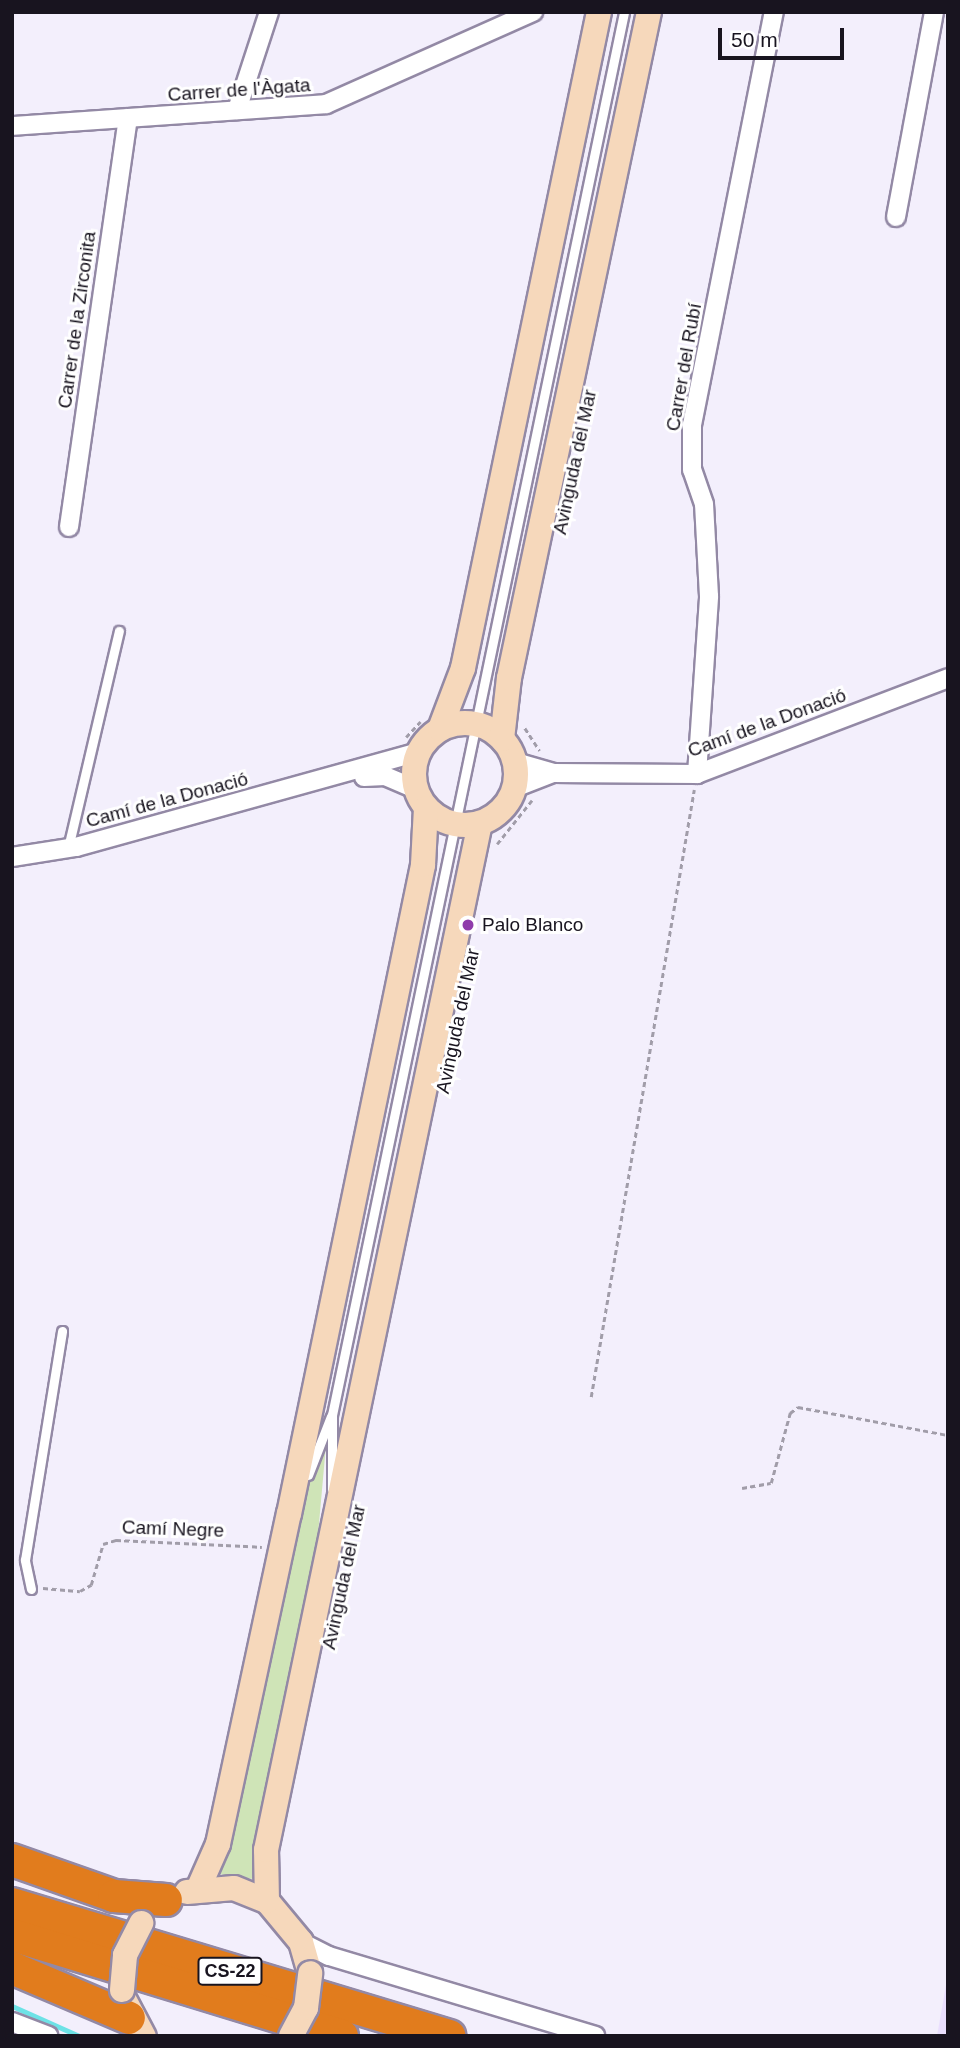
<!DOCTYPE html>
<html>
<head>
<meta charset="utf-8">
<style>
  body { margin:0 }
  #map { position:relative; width:960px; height:2048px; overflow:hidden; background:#f3effc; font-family:Arial,sans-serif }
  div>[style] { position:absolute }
  .built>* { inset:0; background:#eadffe }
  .green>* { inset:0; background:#cfe4b7 }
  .stream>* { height:5px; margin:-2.5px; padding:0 2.5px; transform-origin:2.5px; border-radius:2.5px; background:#6de2e6 }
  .path>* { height:2.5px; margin-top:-1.25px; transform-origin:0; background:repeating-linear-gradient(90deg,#a19da9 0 5px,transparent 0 8.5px) }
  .roads { filter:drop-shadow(2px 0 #9389a5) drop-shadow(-2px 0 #9389a5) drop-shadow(0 2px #9389a5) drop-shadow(0 -2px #9389a5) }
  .lane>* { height:9px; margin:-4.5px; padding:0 4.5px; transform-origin:4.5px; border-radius:4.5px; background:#fff }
  .street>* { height:18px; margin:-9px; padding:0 9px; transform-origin:9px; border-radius:9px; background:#fff }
  .secondary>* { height:24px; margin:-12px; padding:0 12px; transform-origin:12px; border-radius:12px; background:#f6d8bb }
  .secondary>.ring { margin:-12px; padding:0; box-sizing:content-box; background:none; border:24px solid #f6d8bb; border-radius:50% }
  .highway>* { height:32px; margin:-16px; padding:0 16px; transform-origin:16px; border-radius:16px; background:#e17c1d }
  .bridges { filter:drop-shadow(2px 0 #9389a5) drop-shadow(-2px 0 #9389a5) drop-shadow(0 2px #9389a5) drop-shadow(0 -2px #9389a5) }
  .secondary-bridge>* { height:24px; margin:-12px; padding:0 12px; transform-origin:12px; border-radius:12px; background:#f6d8bb }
  .dots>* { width:19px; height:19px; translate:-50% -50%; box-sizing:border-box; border:4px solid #fff; border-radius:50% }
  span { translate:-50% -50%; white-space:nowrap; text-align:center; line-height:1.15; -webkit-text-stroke:6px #fff; paint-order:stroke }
  .shield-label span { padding:2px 5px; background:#fff; border:2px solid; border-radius:5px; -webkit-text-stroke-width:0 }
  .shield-label { font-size:18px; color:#18141f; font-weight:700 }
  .street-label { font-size:19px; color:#18141f }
  .poi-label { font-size:19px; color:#18141f }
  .left { translate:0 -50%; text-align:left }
  .frame { position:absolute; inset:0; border:14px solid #18141f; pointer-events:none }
  .scale { position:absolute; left:718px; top:28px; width:126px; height:32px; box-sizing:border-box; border:4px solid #18141f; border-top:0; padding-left:9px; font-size:21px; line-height:24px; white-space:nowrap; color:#18141f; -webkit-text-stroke:5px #fff; paint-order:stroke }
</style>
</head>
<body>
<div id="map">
  <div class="built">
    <div style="clip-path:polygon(948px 1974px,948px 2036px,937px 2036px)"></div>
  </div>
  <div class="green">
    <div style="clip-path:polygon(327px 1434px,316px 1557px,253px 1879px,218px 1874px,300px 1510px)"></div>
  </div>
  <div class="stream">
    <div style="left:12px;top:2006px;width:73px;rotate:24.1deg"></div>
  </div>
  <div class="path">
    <div style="left:525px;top:728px;width:27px;rotate:57deg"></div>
    <div style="left:406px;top:737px;width:21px;rotate:-47deg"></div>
    <div style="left:497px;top:844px;width:56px;rotate:-51.5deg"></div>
    <div style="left:591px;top:1397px;width:616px;rotate:-80.37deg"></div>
    <div style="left:742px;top:1488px;width:29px;rotate:-10deg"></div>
    <div style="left:771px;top:1483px;width:73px;rotate:-74.8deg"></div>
    <div style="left:790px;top:1413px;width:10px;rotate:-37deg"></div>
    <div style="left:798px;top:1407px;width:153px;rotate:10.6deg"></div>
    <div style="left:43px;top:1588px;width:37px;rotate:5deg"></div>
    <div style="left:80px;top:1591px;width:13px;rotate:-29deg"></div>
    <div style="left:91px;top:1585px;width:43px;rotate:-73.7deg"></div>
    <div style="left:103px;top:1544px;width:14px;rotate:-17deg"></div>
    <div style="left:116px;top:1540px;width:146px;rotate:2.7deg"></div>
  </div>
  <div class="roads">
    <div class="lane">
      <div style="left:68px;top:848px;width:223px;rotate:-76.8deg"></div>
      <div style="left:308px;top:1475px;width:63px;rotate:-68.7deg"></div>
      <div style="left:332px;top:1489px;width:74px;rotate:-90deg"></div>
      <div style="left:332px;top:1415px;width:1433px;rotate:-78.24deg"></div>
      <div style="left:31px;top:1589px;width:30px;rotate:-102deg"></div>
      <div style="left:25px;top:1560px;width:232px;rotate:-80.8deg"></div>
    </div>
    <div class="street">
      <div style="left:237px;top:110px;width:103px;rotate:-71.9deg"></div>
      <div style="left:12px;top:126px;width:315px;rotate:-4deg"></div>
      <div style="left:326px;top:104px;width:227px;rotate:-24deg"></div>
      <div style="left:896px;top:217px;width:208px;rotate:-79.5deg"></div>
      <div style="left:69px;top:527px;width:413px;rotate:-81.8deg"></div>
      <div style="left:515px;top:762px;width:40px;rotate:16deg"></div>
      <div style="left:553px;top:773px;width:144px;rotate:0.4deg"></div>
      <div style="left:697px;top:774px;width:269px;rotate:-20.9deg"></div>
      <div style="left:697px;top:774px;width:178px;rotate:-86.1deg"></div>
      <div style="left:709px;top:596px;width:92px;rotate:-93.1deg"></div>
      <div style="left:704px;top:504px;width:36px;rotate:-109deg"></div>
      <div style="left:692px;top:470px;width:45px;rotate:-90deg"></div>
      <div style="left:692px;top:425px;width:421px;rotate:-78.8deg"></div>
      <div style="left:364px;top:777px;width:21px;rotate:-3deg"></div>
      <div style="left:385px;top:776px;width:33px;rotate:23deg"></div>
      <div style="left:514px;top:788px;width:42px;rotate:-21deg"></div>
      <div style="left:12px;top:857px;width:65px;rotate:-8.9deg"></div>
      <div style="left:76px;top:847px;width:355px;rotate:-15.5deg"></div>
      <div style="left:301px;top:1942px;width:31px;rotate:27deg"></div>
      <div style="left:329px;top:1956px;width:278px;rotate:16.7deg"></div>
      <div style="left:12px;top:2022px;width:39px;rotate:21deg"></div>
    </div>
    <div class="secondary">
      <div class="ring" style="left:414px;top:723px;width:78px;height:78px"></div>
      <div style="left:440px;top:729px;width:65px;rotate:-69.3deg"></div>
      <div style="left:463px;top:668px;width:670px;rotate:-78.29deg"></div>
      <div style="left:502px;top:739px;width:61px;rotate:-83.5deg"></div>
      <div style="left:509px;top:678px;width:681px;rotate:-78.13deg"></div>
      <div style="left:199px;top:1887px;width:47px;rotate:-66.2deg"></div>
      <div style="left:218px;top:1844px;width:338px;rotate:-77.9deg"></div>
      <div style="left:289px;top:1514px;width:663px;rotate:-78.33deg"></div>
      <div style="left:423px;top:865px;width:57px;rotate:-87deg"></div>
      <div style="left:187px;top:1892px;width:47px;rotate:-4.9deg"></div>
      <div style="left:234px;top:1888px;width:35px;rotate:22deg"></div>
      <div style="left:267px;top:1901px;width:53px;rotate:50.3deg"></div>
      <div style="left:301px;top:1942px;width:32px;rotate:74deg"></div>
      <div style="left:267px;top:1901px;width:51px;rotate:-91.1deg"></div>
      <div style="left:266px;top:1850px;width:1049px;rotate:-78.23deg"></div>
      <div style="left:125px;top:2001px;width:40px;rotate:62deg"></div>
    </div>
    <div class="highway">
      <div style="left:12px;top:1860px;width:108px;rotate:19.4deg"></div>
      <div style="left:114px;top:1896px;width:52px;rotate:4.4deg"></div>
      <div style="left:12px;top:1904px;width:457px;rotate:16.8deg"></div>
      <div style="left:12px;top:1935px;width:345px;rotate:17deg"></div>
      <div style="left:12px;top:1968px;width:127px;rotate:23.1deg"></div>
    </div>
  </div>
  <div class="bridges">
    <div class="secondary-bridge">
      <div style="left:122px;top:1990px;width:35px;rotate:-85deg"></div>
      <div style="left:125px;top:1955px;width:36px;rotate:-63deg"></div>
      <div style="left:291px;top:2036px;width:32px;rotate:-62deg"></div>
      <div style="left:306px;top:2008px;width:35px;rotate:-83deg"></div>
    </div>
  </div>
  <div class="dots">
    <div style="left:468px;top:925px;background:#8f3cab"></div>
  </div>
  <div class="shield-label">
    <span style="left:230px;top:1971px">CS-22</span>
  </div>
  <div class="street-label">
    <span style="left:239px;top:90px;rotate:-4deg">Carrer de l'Àgata</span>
    <span style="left:77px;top:320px;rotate:-82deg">Carrer de la Zirconita</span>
    <span style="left:684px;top:367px;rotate:-80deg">Carrer del Rubí</span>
    <span style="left:575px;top:462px;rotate:-78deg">Avinguda del Mar</span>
    <span style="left:767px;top:723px;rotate:-20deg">Camí de la Donació</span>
    <span style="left:167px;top:800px;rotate:-15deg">Camí de la Donació</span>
    <span style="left:458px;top:1021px;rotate:-78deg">Avinguda del Mar</span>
    <span style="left:173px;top:1529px;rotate:2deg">Camí Negre</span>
    <span style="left:344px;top:1577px;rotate:-78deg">Avinguda del Mar</span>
  </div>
  <div class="poi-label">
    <span class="left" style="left:482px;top:925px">Palo Blanco</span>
  </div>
  <div class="frame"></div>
  <div class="scale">50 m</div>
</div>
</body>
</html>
